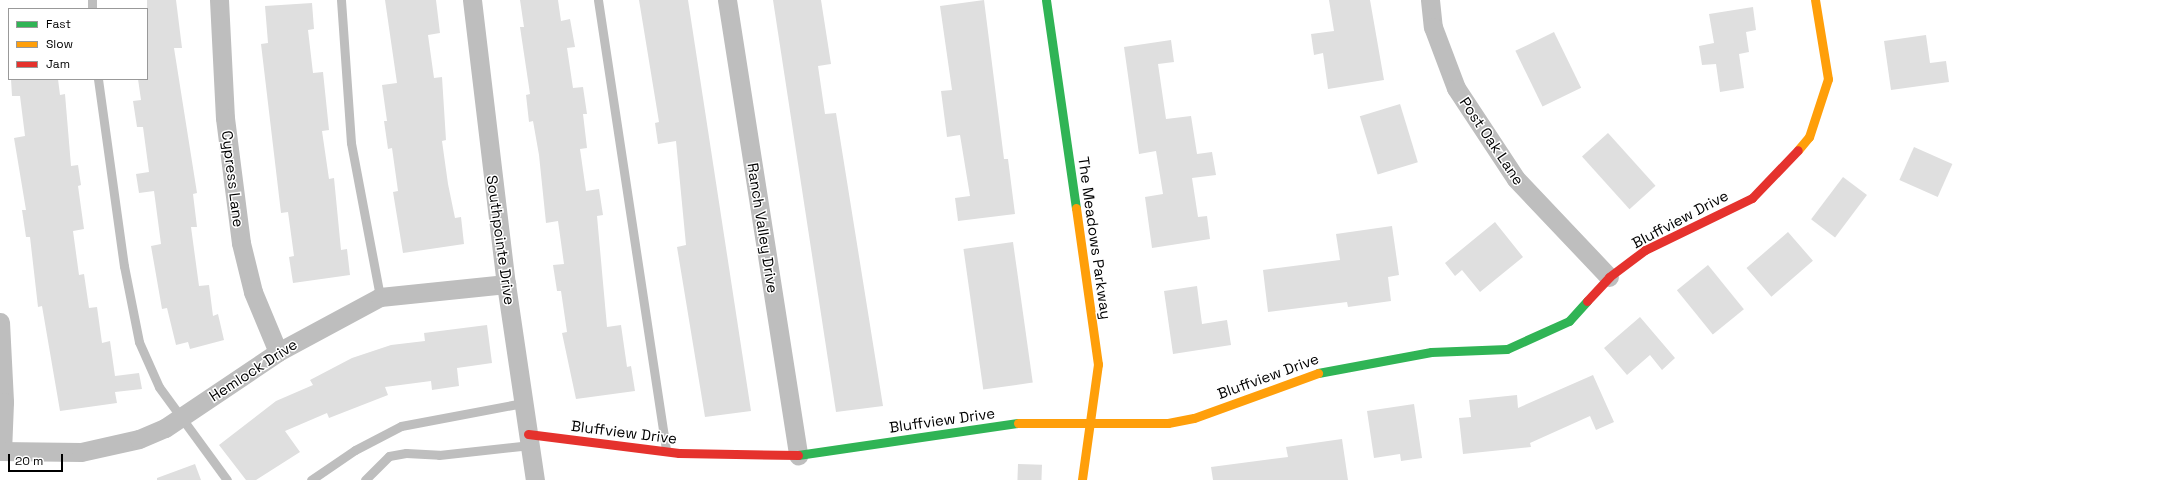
<!DOCTYPE html>
<html>
<head>
<meta charset="utf-8">
<style>
  body { margin:0 }
  #map { position:relative; width:2163px; height:480px; overflow:hidden; background:#fff; font-family:"Space Grotesk",sans-serif }
  div>[style] { position:absolute }
  .building>* { inset:0; background:#dfdfdf; transform-origin:0 0 }
  .lane>* { height:9px; margin:-4.5px; padding:0 4.5px; transform-origin:4.5px; border-radius:4.5px; background:#bebebe }
  .street>* { height:19px; margin:-9.5px; padding:0 9.5px; transform-origin:9.5px; border-radius:9.5px; background:#bebebe }
  .fast>* { height:9px; margin:-4.5px; padding:0 4.5px; transform-origin:4.5px; border-radius:4.5px; background:#30b455 }
  .slow>* { height:9px; margin:-4.5px; padding:0 4.5px; transform-origin:4.5px; border-radius:4.5px; background:#ff9f0a }
  .jam>* { height:9px; margin:-4.5px; padding:0 4.5px; transform-origin:4.5px; border-radius:4.5px; background:#e5322d }
  span { translate:-50% -50%; white-space:nowrap; text-align:center; line-height:1.15; -webkit-text-stroke:3px #fff; paint-order:stroke }
  .street-label { font-size:15px; color:#000 }
  .legend { position:absolute; left:8px; top:8px; width:140px; height:72px; box-sizing:border-box; background:#fff; border:1px solid #999; margin:0; padding:5px 7px; list-style:none; font-size:12px; color:#000 }
  .legend li { display:flex; align-items:center; gap:8px; height:20px }
  .legend b { width:20px; border:1px solid #999 }
  .scale { position:absolute; left:8px; top:454px; width:55px; height:18px; box-sizing:border-box; border:2px solid #000; border-top:0; padding-left:5px; font-size:12px; line-height:14px; white-space:nowrap; color:#000; -webkit-text-stroke:3px #fff; paint-order:stroke }
</style>
</head>
<body>
<div id="map">
  <div class="building">
    <div style="clip-path:polygon(147px 0,176px 0,182px 48px,174px 48px,197px 193px,193px 194px,197px 227px,191px 227px,199px 286px,209px 285px,213px 316px,218px 314px,224px 340px,190px 349px,188px 342px,176px 345px,167px 308px,162px 309px,151px 246px,161px 244px,154px 191px,139px 193px,136px 174px,149px 172px,143px 127px,137px 127px,133px 101px,141px 100px,138px 79px,147px 79px)"></div>
    <div style="clip-path:polygon(385px 0,436px 0,440px 33px,428px 35px,434px 78px,442px 77px,446px 140px,442px 141px,448px 184px,455px 218px,461px 217px,464px 244px,403px 253px,393px 192px,398px 191px,392px 148px,388px 149px,384px 121px,387px 121px,382px 85px,397px 83px)"></div>
    <div style="clip-path:polygon(520px 0,558px 0,561px 21px,570px 19px,575px 47px,567px 48px,573px 88px,583px 87px,587px 114px,583px 114px,587px 148px,580px 149px,586px 191px,599px 189px,603px 215px,597px 216px,607px 327px,621px 325px,627px 367px,631px 366px,635px 391px,576px 399px,562px 333px,567px 332px,561px 291px,557px 291px,553px 265px,564px 264px,558px 221px,546px 223px,539px 155px,533px 121px,529px 122px,526px 95px,530px 94px,520px 27px,524px 27px)"></div>
    <div style="clip-path:polygon(639px 0,688px 0,751px 411px,705px 417px,677px 247px,686px 245px,676px 141px,658px 144px,655px 123px,659px 122px)"></div>
    <div style="clip-path:polygon(773px 0,821px 0,831px 64px,818px 66px,825px 114px,836px 113px,883px 406px,836px 412px)"></div>
    <div style="clip-path:polygon(984px 0,1004px 159px,1008px 159px,1015px 214px,958px 221px,955px 198px,970px 196px,960px 135px,947px 137px,941px 91px,952px 90px,940px 6px)"></div>
    <div style="clip-path:polygon(1329px 0,1370px 0,1384px 80px,1328px 89px,1323px 53px,1314px 55px,1311px 34px,1334px 31px)"></div>
    <div style="clip-path:polygon(312px 3px,314px 29px,308px 30px,313px 73px,323px 72px,329px 130px,322px 131px,329px 179px,334px 178px,341px 250px,347px 249px,350px 275px,293px 283px,289px 257px,294px 256px,288px 212px,281px 213px,261px 44px,268px 43px,265px 6px)"></div>
    <div style="clip-path:polygon(1753px 7px,1756px 30px,1746px 32px,1749px 52px,1739px 54px,1744px 88px,1720px 92px,1716px 64px,1702px 65px,1699px 46px,1714px 43px,1709px 14px)"></div>
    <div style="left:1554px;top:32px;width:62px;height:43px;rotate:64deg"></div>
    <div style="clip-path:polygon(1926px 35px,1930px 63px,1946px 61px,1949px 82px,1891px 90px,1884px 41px)"></div>
    <div style="clip-path:polygon(1171px 40px,1174px 62px,1158px 64px,1166px 119px,1191px 116px,1197px 154px,1212px 152px,1216px 175px,1192px 178px,1198px 217px,1207px 216px,1210px 239px,1152px 248px,1145px 197px,1163px 194px,1156px 151px,1139px 154px,1124px 47px)"></div>
    <div style="clip-path:polygon(11px 79px,58px 79px,60px 95px,65px 94px,71px 166px,78px 165px,81px 185px,78px 186px,84px 229px,73px 231px,79px 275px,84px 274px,89px 308px,97px 307px,102px 343px,110px 341px,115px 376px,139px 373px,142px 389px,115px 392px,117px 403px,60px 411px,42px 306px,38px 307px,30px 237px,26px 237px,22px 210px,26px 210px,14px 138px,25px 136px,20px 96px,12px 96px)"></div>
    <div style="left:1400px;top:104px;width:61px;height:42px;rotate:73deg"></div>
    <div style="left:1608px;top:133px;width:71px;height:35px;rotate:48deg"></div>
    <div style="left:1914px;top:147px;width:42px;height:36px;rotate:24deg"></div>
    <div style="left:1843px;top:177px;width:30px;height:53px;rotate:37deg"></div>
    <div style="clip-path:polygon(1495px 222px,1523px 257px,1480px 292px,1462px 270px,1455px 276px,1445px 263px)"></div>
    <div style="clip-path:polygon(1392px 226px,1399px 275px,1388px 277px,1391px 301px,1348px 307px,1347px 302px,1268px 312px,1263px 270px,1340px 260px,1336px 234px)"></div>
    <div style="left:1788px;top:232px;width:38px;height:55px;rotate:49deg"></div>
    <div style="left:1013px;top:242px;width:142px;height:50px;rotate:82deg"></div>
    <div style="left:1708px;top:265px;width:57px;height:40px;rotate:51deg"></div>
    <div style="clip-path:polygon(1197px 286px,1202px 324px,1227px 320px,1231px 345px,1173px 354px,1164px 291px)"></div>
    <div style="clip-path:polygon(1640px 317px,1675px 358px,1662px 370px,1650px 355px,1627px 375px,1604px 348px)"></div>
    <div style="clip-path:polygon(487px 325px,492px 363px,457px 368px,459px 386px,432px 390px,431px 381px,385px 387px,388px 395px,329px 418px,327px 413px,285px 431px,300px 452px,256px 480px,246px 480px,219px 445px,276px 401px,313px 385px,310px 380px,352px 358px,391px 345px,425px 341px,424px 333px)"></div>
    <div style="clip-path:polygon(1593px 375px,1614px 422px,1596px 430px,1590px 416px,1530px 443px,1531px 447px,1463px 454px,1459px 418px,1471px 417px,1469px 400px,1517px 395px,1518px 408px)"></div>
    <div style="clip-path:polygon(1414px 404px,1422px 458px,1401px 461px,1400px 454px,1374px 458px,1367px 411px)"></div>
    <div style="clip-path:polygon(1342px 439px,1348px 480px,1213px 480px,1211px 467px,1288px 457px,1286px 447px)"></div>
    <div style="clip-path:polygon(195px 464px,201px 480px,157px 480px,157px 478px)"></div>
    <div style="left:1018px;top:464px;width:24px;height:16px;rotate:2deg"></div>
  </div>
  <div class="lane">
    <div style="left:92px;top:0;width:9px;rotate:90deg"></div>
    <div style="left:341px;top:0;width:143px;rotate:86deg"></div>
    <div style="left:351px;top:143px;width:157px;rotate:79.3deg"></div>
    <div style="left:598px;top:0;width:456px;rotate:81.4deg"></div>
    <div style="left:98px;top:79px;width:189px;rotate:82.1deg"></div>
    <div style="left:124px;top:266px;width:77px;rotate:78.8deg"></div>
    <div style="left:139px;top:342px;width:49px;rotate:66deg"></div>
    <div style="left:159px;top:387px;width:115px;rotate:53.8deg"></div>
    <div style="left:311px;top:480px;width:53px;rotate:-34.3deg"></div>
    <div style="left:355px;top:450px;width:52px;rotate:-27.6deg"></div>
    <div style="left:401px;top:426px;width:124px;rotate:-10.7deg"></div>
    <div style="left:365px;top:480px;width:34px;rotate:-45deg"></div>
    <div style="left:389px;top:456px;width:17px;rotate:-10deg"></div>
    <div style="left:406px;top:453px;width:33px;rotate:3deg"></div>
    <div style="left:439px;top:455px;width:92px;rotate:-6.3deg"></div>
  </div>
  <div class="street">
    <div style="left:219px;top:0;width:118px;rotate:87.1deg"></div>
    <div style="left:225px;top:118px;width:126px;rotate:82.7deg"></div>
    <div style="left:241px;top:243px;width:50px;rotate:76.2deg"></div>
    <div style="left:253px;top:292px;width:65px;rotate:67.4deg"></div>
    <div style="left:472px;top:0;width:286px;rotate:83.2deg"></div>
    <div style="left:506px;top:284px;width:198px;rotate:81.6deg"></div>
    <div style="left:727px;top:0;width:461px;rotate:81.1deg"></div>
    <div style="left:1430px;top:0;width:27px;rotate:84deg"></div>
    <div style="left:1433px;top:27px;width:65px;rotate:69.3deg"></div>
    <div style="left:1456px;top:88px;width:109px;rotate:56.6deg"></div>
    <div style="left:1516px;top:179px;width:135px;rotate:46.5deg"></div>
    <div style="left:0;top:322px;width:80px;rotate:87.1deg"></div>
    <div style="left:4px;top:402px;width:49px;rotate:92.3deg"></div>
    <div style="left:0;top:451px;width:81px;rotate:0.7deg"></div>
    <div style="left:81px;top:452px;width:59px;rotate:-12.6deg"></div>
    <div style="left:139px;top:439px;width:28px;rotate:-23deg"></div>
    <div style="left:165px;top:428px;width:136px;rotate:-33.9deg"></div>
    <div style="left:278px;top:352px;width:116px;rotate:-28.3deg"></div>
    <div style="left:380px;top:297px;width:127px;rotate:-5.9deg"></div>
  </div>
  <div class="fast">
    <div style="left:1046px;top:0;width:210px;rotate:81.8deg"></div>
    <div style="left:1318px;top:373px;width:115px;rotate:-10.5deg"></div>
    <div style="left:1431px;top:352px;width:76px;rotate:-2.3deg"></div>
    <div style="left:1507px;top:349px;width:68px;rotate:-24.3deg"></div>
    <div style="left:1569px;top:321px;width:27px;rotate:-48deg"></div>
    <div style="left:798px;top:455px;width:222px;rotate:-8.3deg"></div>
  </div>
  <div class="slow">
    <div style="left:1798px;top:150px;width:17px;rotate:-50deg"></div>
    <div style="left:1809px;top:137px;width:61px;rotate:-71.9deg"></div>
    <div style="left:1828px;top:79px;width:80px;rotate:-99.3deg"></div>
    <div style="left:1076px;top:208px;width:158px;rotate:82deg"></div>
    <div style="left:1098px;top:364px;width:117px;rotate:97.9deg"></div>
    <div style="left:1018px;top:423px;width:150px"></div>
    <div style="left:1168px;top:423px;width:26px;rotate:-11deg"></div>
    <div style="left:1194px;top:418px;width:132px;rotate:-19.9deg"></div>
  </div>
  <div class="jam">
    <div style="left:1587px;top:301px;width:33px;rotate:-47deg"></div>
    <div style="left:1609px;top:277px;width:45px;rotate:-36.9deg"></div>
    <div style="left:1645px;top:250px;width:119px;rotate:-25.9deg"></div>
    <div style="left:1752px;top:198px;width:66px;rotate:-46.2deg"></div>
    <div style="left:528px;top:434px;width:152px;rotate:7.2deg"></div>
    <div style="left:679px;top:453px;width:119px;rotate:1deg"></div>
  </div>
  <div class="street-label">
    <span style="left:1492px;top:141px;rotate:56deg">Post Oak Lane</span>
    <span style="left:233px;top:179px;rotate:83deg">Cypress Lane</span>
    <span style="left:1680px;top:219px;rotate:-28deg">Bluffview Drive</span>
    <span style="left:763px;top:228px;rotate:81deg">Ranch Valley Drive</span>
    <span style="left:1095px;top:238px;rotate:82deg">The Meadows Parkway</span>
    <span style="left:501px;top:240px;rotate:82deg">Southpointe Drive</span>
    <span style="left:253px;top:370px;rotate:-33deg">Hemlock Drive</span>
    <span style="left:1268px;top:376px;rotate:-20deg">Bluffview Drive</span>
    <span style="left:942px;top:420px;rotate:-8deg">Bluffview Drive</span>
    <span style="left:624px;top:432px;rotate:7deg">Bluffview Drive</span>
  </div>
  <ul class="legend">
  <li><b style="height:5px;background:#30b455"></b>Fast</li>
  <li><b style="height:5px;background:#ff9f0a"></b>Slow</li>
  <li><b style="height:5px;background:#e5322d"></b>Jam</li>
  </ul>
  <div class="scale">20 m</div>
</div>
</body>
</html>
